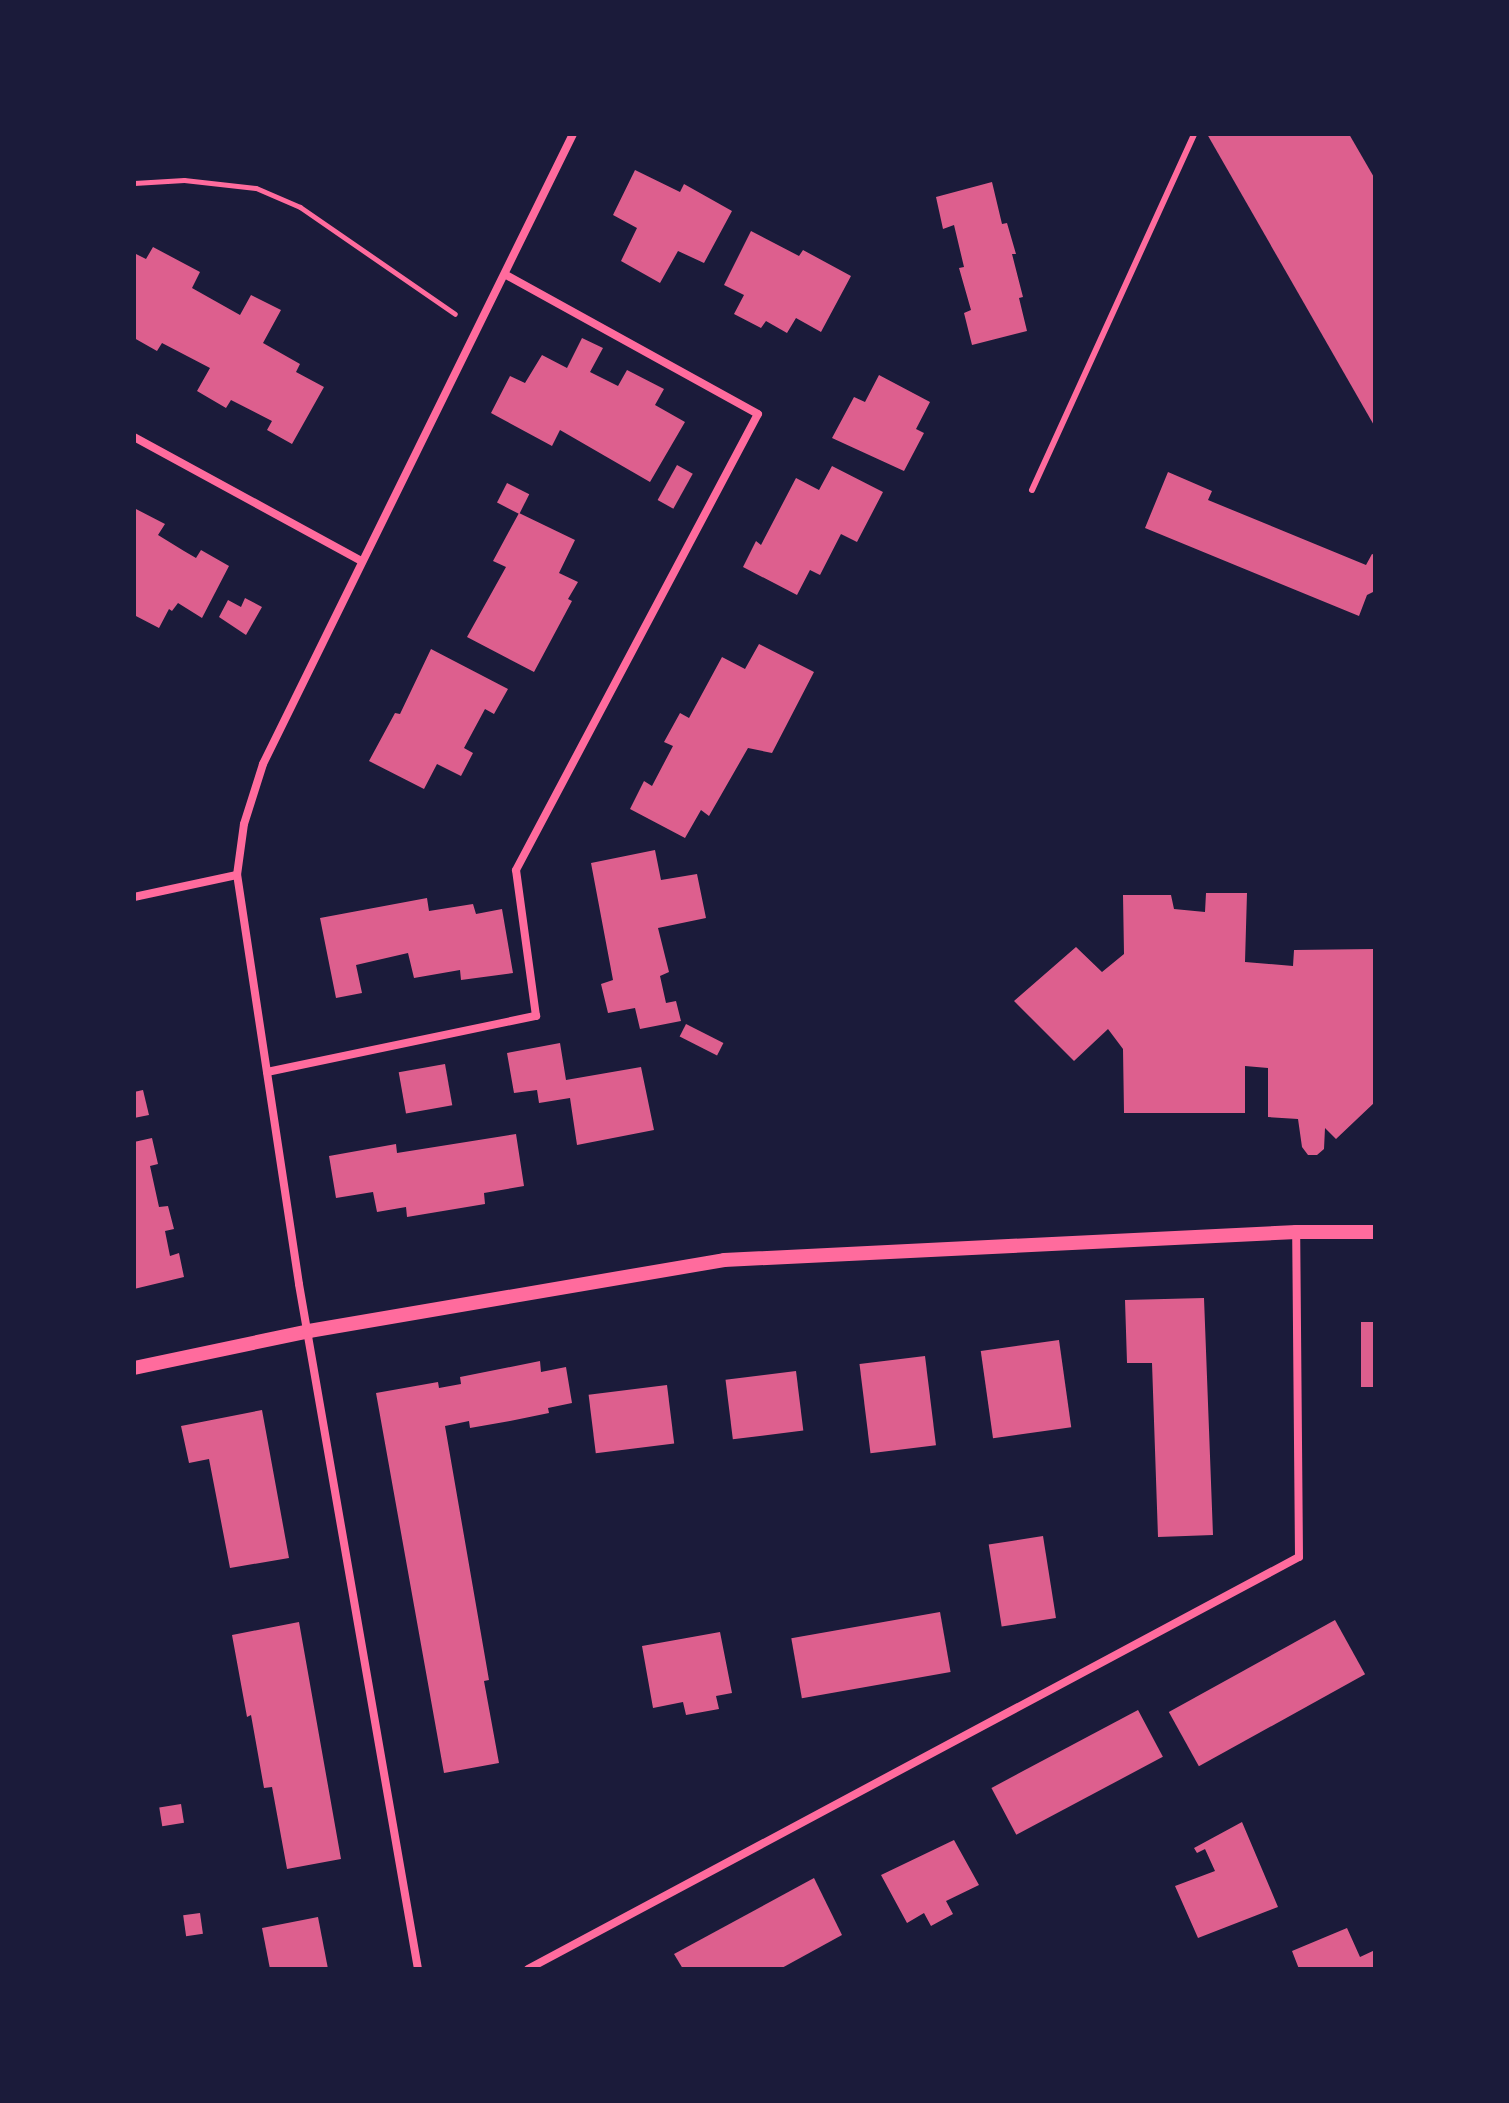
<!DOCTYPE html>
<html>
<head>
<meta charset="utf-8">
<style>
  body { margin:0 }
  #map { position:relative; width:1509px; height:2103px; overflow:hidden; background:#1b1b3a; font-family:Jost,sans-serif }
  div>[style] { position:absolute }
  .building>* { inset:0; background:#dd5f8e; transform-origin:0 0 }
  .path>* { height:5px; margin:-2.5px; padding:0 2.5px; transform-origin:2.5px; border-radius:2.5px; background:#ff6b9d }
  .service>* { height:6px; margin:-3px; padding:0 3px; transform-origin:3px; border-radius:3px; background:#ff6b9d }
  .minor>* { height:8px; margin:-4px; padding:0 4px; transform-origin:4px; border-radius:4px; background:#ff6b9d }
  .tertiary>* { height:14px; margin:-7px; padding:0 7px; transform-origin:7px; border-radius:7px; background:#ff6b9d }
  span { translate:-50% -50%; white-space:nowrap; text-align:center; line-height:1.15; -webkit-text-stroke:8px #1b1b3a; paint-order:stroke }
  .frame { position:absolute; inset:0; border:136px solid #1b1b3a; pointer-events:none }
</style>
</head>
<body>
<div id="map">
  <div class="building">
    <div style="clip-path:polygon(1207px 134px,1349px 134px,1375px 179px,1375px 427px)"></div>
    <div style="clip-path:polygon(635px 170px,680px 192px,684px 184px,732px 211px,704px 263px,678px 251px,660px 283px,621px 261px,637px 228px,613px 215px)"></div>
    <div style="clip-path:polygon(992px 182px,1002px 224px,1007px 223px,1016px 254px,1012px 254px,1023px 297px,1019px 298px,1027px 331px,972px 345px,964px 313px,971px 310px,959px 268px,964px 267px,954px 225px,943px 229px,936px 197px)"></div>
    <div style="clip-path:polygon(751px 231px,799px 256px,803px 250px,851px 276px,821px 332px,796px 318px,787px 333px,766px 321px,761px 328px,734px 314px,744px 295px,724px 285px)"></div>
    <div style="clip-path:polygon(153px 247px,200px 272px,192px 288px,240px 315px,251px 295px,281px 310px,263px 343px,300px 364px,296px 372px,324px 387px,292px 444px,267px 430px,272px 421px,231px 400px,226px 408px,197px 391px,210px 368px,162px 343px,157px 351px,134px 338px,134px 253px,146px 259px)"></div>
    <div style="clip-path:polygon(582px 338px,603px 348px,590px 372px,618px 386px,627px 370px,664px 389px,655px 405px,685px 422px,650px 482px,560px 430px,552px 446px,491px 413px,510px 376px,525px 383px,542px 355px,567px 368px)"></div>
    <div style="clip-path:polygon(879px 375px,930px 402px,916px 429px,924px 433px,904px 471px,832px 438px,854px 397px,865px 402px)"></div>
    <div style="left:677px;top:465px;width:18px;height:40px;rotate:29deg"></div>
    <div style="clip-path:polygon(832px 466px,883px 492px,857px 542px,841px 534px,820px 575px,810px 570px,797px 595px,743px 567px,756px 541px,761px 545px,796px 478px,819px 490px)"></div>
    <div style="clip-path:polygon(1168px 472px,1212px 491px,1208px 500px,1366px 565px,1372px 554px,1375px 555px,1375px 591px,1367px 595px,1359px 616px,1145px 528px)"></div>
    <div style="left:507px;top:483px;width:25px;height:22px;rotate:27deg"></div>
    <div style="clip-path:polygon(134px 508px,165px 524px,158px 535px,184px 551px,196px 558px,201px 550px,229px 566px,202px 618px,178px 603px,172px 611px,169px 609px,159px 628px,134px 615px)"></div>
    <div style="clip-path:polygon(519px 513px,575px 540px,559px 573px,578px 582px,568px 599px,572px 601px,534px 672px,467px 637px,506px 567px,493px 561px)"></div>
    <div style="clip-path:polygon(245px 598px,262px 607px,246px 635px,219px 617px,228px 600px,241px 607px)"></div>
    <div style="clip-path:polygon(759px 644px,814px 672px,772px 753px,748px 748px,709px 816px,701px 810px,685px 838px,630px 809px,644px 781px,652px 786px,673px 746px,664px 742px,680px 713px,689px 718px,722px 657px,745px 669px)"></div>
    <div style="clip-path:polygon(431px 649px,508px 689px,494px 714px,485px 709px,464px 748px,473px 753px,461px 776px,437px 764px,424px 789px,369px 761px,395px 713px,400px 714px)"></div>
    <div style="clip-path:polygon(655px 850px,661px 880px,697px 874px,706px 918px,658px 928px,669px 972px,660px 976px,666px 1003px,676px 1001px,681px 1021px,640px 1029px,635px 1008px,608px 1013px,601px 984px,613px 980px,591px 863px)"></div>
    <div style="clip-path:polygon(1206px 893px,1247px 893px,1245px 962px,1293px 966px,1294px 950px,1375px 949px,1375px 1102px,1336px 1139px,1325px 1128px,1324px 1149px,1317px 1155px,1308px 1155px,1302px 1147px,1298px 1119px,1268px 1117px,1268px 1068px,1245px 1066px,1245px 1113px,1124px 1113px,1123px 1049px,1108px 1029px,1074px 1061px,1014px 1001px,1076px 947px,1102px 972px,1124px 954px,1123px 895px,1171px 895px,1174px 909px,1205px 912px)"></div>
    <div style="clip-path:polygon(427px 898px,429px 911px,473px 904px,476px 914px,502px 909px,513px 973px,461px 980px,460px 970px,414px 978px,408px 953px,356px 965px,362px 993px,336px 998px,320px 918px)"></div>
    <div style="left:686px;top:1024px;width:42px;height:14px;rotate:27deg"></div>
    <div style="clip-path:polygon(560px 1043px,566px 1080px,641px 1067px,654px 1130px,577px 1145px,570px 1098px,539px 1103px,537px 1090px,514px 1093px,507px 1053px)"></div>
    <div style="left:445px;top:1064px;width:42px;height:47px;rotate:80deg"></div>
    <div style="clip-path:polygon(143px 1090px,149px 1115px,134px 1118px,134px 1092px)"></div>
    <div style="clip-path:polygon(516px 1134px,524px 1186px,484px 1193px,485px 1204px,407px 1217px,406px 1207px,377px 1212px,373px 1192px,336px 1198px,329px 1156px,396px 1144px,397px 1153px)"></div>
    <div style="clip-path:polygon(152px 1138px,158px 1164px,150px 1166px,159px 1207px,168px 1206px,174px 1229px,165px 1231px,170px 1256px,179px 1253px,184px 1277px,134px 1289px,134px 1142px)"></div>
    <div style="clip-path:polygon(1204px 1298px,1213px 1535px,1158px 1537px,1152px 1363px,1127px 1363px,1125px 1300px)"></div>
    <div style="left:1361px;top:1322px;width:14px;height:65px"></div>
    <div style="left:1059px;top:1340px;width:88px;height:79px;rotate:82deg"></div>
    <div style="left:925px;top:1356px;width:90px;height:66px;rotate:83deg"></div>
    <div style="clip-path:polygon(540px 1361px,541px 1372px,566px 1367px,572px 1403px,548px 1408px,549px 1413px,510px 1421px,470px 1428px,469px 1421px,445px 1426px,489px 1680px,484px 1681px,499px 1763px,444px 1773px,376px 1393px,438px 1382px,439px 1388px,461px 1384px,460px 1377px)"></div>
    <div style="left:796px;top:1371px;width:60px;height:71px;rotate:83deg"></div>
    <div style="left:667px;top:1385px;width:59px;height:79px;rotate:83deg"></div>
    <div style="clip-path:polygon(262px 1410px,289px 1558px,230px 1568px,209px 1459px,189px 1463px,181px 1426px)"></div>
    <div style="left:1043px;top:1536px;width:83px;height:55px;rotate:81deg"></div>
    <div style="left:940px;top:1612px;width:61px;height:151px;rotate:80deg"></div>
    <div style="left:1335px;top:1620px;width:62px;height:190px;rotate:61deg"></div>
    <div style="clip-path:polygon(299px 1622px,341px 1859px,287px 1869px,272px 1787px,264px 1788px,251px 1715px,247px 1717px,232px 1635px)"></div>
    <div style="clip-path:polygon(720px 1632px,732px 1693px,716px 1696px,719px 1709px,686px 1715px,683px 1702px,653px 1708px,642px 1646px)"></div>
    <div style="left:1138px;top:1710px;width:53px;height:166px;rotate:62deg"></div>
    <div style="left:181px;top:1804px;width:19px;height:22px;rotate:81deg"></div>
    <div style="clip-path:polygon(1242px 1822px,1278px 1907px,1198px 1938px,1175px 1886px,1215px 1871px,1205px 1849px,1197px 1853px,1194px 1848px)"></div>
    <div style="clip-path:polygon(954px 1840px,979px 1885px,946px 1901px,953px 1914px,931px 1926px,924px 1913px,907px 1923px,881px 1875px)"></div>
    <div style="clip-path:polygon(814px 1878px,842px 1935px,780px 1969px,683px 1969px,674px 1954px)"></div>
    <div style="left:200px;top:1913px;width:21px;height:17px;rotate:82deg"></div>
    <div style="clip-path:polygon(318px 1917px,328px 1969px,270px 1969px,262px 1928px)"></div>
    <div style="clip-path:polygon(1347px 1928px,1360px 1957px,1375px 1950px,1375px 1969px,1299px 1969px,1292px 1951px)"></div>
  </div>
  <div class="path">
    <div style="left:134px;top:183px;width:50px;rotate:-3.4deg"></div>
    <div style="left:184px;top:180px;width:72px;rotate:6.3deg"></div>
    <div style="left:256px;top:188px;width:48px;rotate:23.4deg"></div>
    <div style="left:300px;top:207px;width:188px;rotate:34.6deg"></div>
  </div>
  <div class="service">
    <div style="left:1032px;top:490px;width:391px;rotate:-65.5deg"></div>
  </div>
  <div class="minor">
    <div style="left:134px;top:437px;width:259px;rotate:28.6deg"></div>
    <div style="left:134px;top:897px;width:105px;rotate:-12.1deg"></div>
    <div style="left:267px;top:1072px;width:275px;rotate:-11.8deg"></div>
    <div style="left:536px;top:1016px;width:147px;rotate:-97.8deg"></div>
    <div style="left:516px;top:870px;width:516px;rotate:-62.05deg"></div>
    <div style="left:758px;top:414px;width:288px;rotate:-151.1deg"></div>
    <div style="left:418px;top:1969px;width:695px;rotate:-99.86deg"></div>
    <div style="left:299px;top:1284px;width:414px;rotate:-98.6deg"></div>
    <div style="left:237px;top:875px;width:51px;rotate:-82.2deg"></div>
    <div style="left:244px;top:824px;width:63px;rotate:-72.4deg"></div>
    <div style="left:263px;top:764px;width:702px;rotate:-63.8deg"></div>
    <div style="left:528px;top:1969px;width:874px;rotate:-28.12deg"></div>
    <div style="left:1299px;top:1557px;width:325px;rotate:-90.5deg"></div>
  </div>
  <div class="tertiary">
    <div style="left:134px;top:1368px;width:179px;rotate:-11.9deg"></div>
    <div style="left:309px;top:1331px;width:421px;rotate:-9.7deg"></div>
    <div style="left:724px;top:1260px;width:573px;rotate:-2.8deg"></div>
    <div style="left:1296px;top:1232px;width:79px"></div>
  </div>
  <div class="frame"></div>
</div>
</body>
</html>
